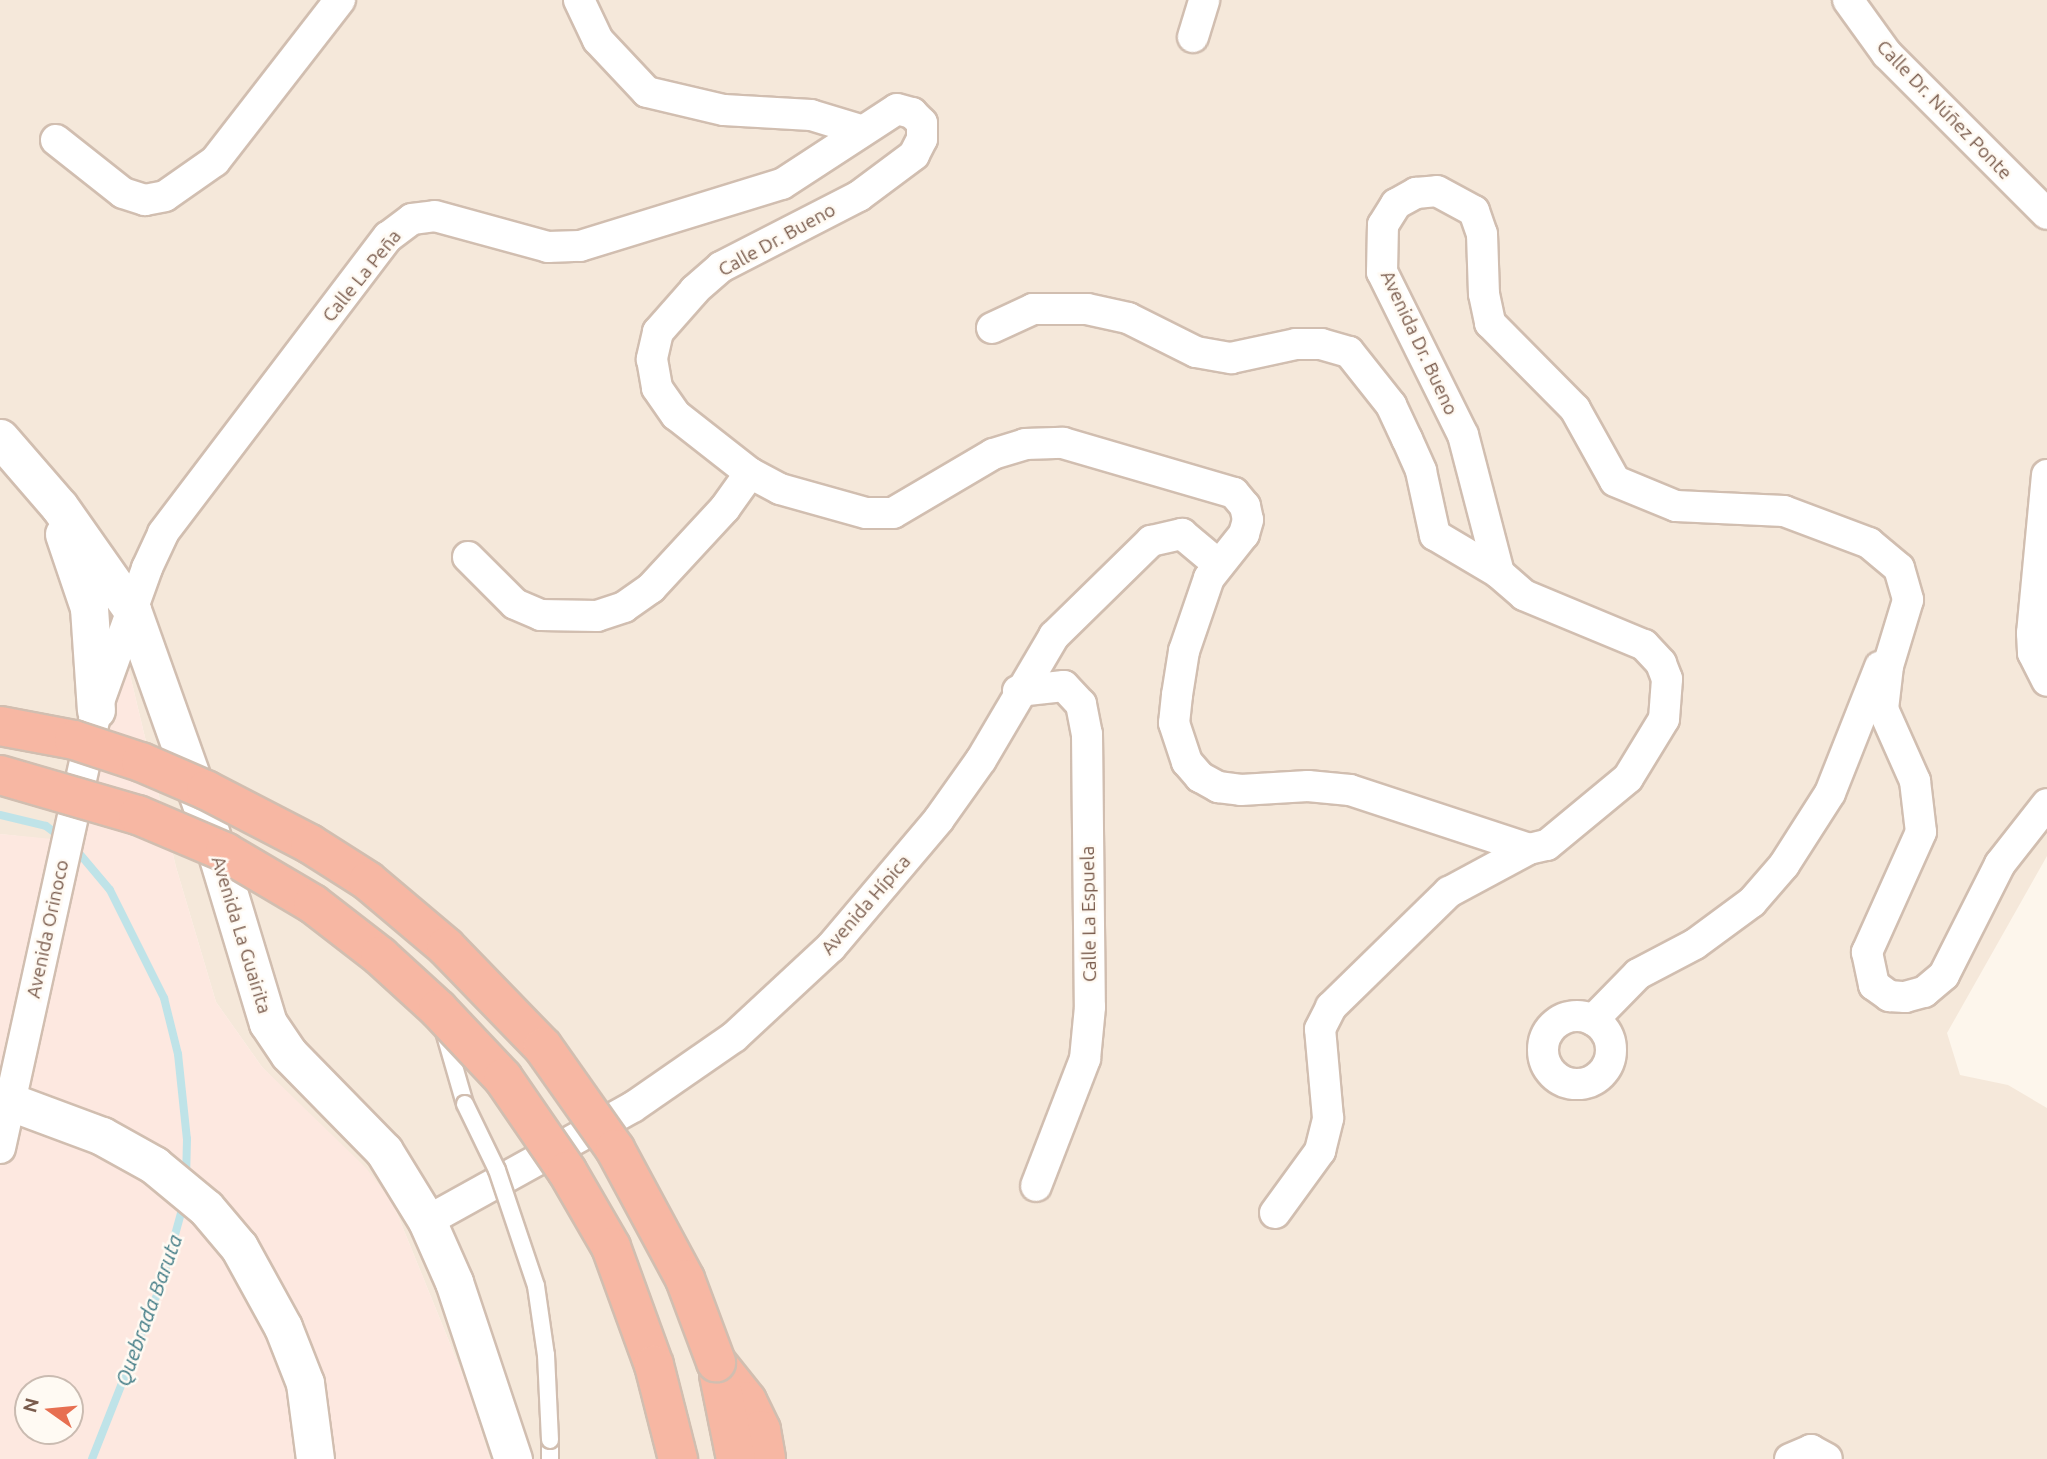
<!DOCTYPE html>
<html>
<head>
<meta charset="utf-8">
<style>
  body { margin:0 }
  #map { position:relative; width:2047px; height:1459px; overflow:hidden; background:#fdf6ec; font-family:Ubuntu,sans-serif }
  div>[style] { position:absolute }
  .residential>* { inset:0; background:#f5e8da }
  .commercial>* { inset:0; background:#fde8e0 }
  .stream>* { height:8px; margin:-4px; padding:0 4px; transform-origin:4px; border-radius:4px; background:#bfe3e8 }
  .roads { filter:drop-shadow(2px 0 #d1beb0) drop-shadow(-2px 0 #d1beb0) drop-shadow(0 2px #d1beb0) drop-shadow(0 -2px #d1beb0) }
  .service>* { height:16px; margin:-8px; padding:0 8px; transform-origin:8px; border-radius:8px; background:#fff }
  .minor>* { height:30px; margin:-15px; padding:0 15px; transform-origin:15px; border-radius:15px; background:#fff }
  .minor>.ring { margin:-15px; padding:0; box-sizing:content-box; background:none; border:30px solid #fff; border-radius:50% }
  .tertiary>* { height:37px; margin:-18.5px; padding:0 18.5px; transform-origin:18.5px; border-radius:18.5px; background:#fff }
  .motorway>* { height:38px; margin:-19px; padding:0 19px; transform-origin:19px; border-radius:19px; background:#f7b7a3 }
  .bridges { filter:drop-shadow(2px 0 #d1beb0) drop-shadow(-2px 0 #d1beb0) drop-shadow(0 2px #d1beb0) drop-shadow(0 -2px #d1beb0) }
  .service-bridge>* { height:16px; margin:-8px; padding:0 8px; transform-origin:8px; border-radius:8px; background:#fff }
  .motorway-bridge>* { height:38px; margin:-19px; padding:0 19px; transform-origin:19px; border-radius:19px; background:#f7b7a3 }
  span { translate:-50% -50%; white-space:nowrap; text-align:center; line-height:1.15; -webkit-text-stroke:5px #fffaf3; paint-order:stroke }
  .street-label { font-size:19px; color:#7a5c4d }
  .water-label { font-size:21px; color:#437c86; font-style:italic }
  .north { position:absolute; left:14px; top:1375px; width:70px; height:70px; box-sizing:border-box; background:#fffaf3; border:2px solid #cabbb1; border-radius:50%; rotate:285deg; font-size:19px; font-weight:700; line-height:28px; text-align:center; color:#7a5c4d }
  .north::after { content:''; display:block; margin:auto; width:24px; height:32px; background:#e76f51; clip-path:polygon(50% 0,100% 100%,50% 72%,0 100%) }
</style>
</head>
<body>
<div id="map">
  <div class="residential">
    <div style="clip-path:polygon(0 0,2047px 0,2047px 856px,1947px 1033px,1960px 1075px,2008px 1085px,2047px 1108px,2047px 1459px,490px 1459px,468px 1388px,392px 1201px,262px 1067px,216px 1002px,176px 867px,126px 658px,63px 841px,0 834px)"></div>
  </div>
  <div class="commercial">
    <div style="clip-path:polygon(evenodd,126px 658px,176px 867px,216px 1002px,262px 1067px,366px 1168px,392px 1201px,468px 1388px,490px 1459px,0 1459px,0 834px,63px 840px,126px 658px,28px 1389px,70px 1389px,70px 1431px,28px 1431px,28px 1389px)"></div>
  </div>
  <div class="stream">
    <div style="left:0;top:815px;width:47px;rotate:13.4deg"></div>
    <div style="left:46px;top:826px;width:20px;rotate:37deg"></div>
    <div style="left:73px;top:846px;width:57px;rotate:49.9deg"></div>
    <div style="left:110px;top:890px;width:121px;rotate:63.4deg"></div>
    <div style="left:164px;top:998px;width:58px;rotate:76deg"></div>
    <div style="left:178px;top:1054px;width:85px;rotate:84deg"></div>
    <div style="left:187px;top:1139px;width:40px;rotate:91.4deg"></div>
    <div style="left:92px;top:1459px;width:190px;rotate:-68.4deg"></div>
    <div style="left:162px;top:1282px;width:83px;rotate:-74.6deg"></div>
  </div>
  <div class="roads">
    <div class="service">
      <div style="left:443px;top:1028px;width:79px;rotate:73.9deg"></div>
      <div style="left:550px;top:1459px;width:19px;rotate:-90deg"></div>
    </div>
    <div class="minor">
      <div style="left:579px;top:0;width:44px;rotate:64.6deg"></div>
      <div style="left:598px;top:40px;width:71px;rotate:46.7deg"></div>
      <div style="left:647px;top:92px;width:79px;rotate:13.2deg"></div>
      <div style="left:724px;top:110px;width:87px;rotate:3.3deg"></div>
      <div style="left:811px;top:115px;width:51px;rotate:17deg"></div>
      <div style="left:1848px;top:0;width:67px;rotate:54.2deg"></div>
      <div style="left:1887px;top:54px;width:226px;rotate:45deg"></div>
      <div style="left:1193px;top:37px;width:39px;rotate:-73deg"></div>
      <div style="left:56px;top:140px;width:85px;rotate:38.3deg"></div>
      <div style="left:123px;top:193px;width:23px;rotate:18deg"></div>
      <div style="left:145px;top:200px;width:20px;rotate:-11deg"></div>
      <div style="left:165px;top:196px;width:61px;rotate:-35deg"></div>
      <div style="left:215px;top:161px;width:204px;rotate:-52.2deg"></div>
      <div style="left:992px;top:328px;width:45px;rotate:-24.9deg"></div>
      <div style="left:1033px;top:309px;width:54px"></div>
      <div style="left:1087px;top:309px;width:42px;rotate:12.4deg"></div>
      <div style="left:1128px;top:318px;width:76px;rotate:26.6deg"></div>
      <div style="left:1196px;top:352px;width:36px;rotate:10deg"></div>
      <div style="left:1231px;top:358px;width:66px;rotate:-12.2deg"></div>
      <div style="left:1296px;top:344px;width:25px"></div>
      <div style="left:1321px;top:344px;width:29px;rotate:16deg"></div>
      <div style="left:1349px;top:352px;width:68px;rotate:51.6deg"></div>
      <div style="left:1391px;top:405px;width:38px;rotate:65deg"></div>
      <div style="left:1407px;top:439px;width:35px;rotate:66deg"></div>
      <div style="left:1421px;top:471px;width:66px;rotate:77.7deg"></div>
      <div style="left:1435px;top:535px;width:74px;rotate:30.7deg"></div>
      <div style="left:2047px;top:475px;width:159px;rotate:95.4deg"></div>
      <div style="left:2032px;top:633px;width:20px;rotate:87deg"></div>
      <div style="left:2033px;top:653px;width:31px;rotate:63deg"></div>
      <div style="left:468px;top:557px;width:66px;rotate:45deg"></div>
      <div style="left:515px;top:604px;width:28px;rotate:23deg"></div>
      <div style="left:541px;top:615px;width:56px;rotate:1deg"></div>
      <div style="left:597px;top:616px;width:28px;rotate:-18deg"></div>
      <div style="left:624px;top:607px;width:33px;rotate:-35deg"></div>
      <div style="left:651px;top:588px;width:109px;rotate:-47.2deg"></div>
      <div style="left:725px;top:508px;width:43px;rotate:-54.5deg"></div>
      <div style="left:1018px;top:691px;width:46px;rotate:-6.2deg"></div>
      <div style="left:1064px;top:686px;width:25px;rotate:47deg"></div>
      <div style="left:1081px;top:704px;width:31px;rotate:79deg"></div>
      <div style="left:1087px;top:734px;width:273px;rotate:89.4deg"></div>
      <div style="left:1090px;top:1007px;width:52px;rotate:95.5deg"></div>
      <div style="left:1085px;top:1059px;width:136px;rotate:111.1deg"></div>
      <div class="ring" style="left:1543px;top:1016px;width:38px;height:38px"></div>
      <div style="left:1593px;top:1020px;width:64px;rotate:-45.6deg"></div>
      <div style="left:1638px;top:974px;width:64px;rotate:-27.8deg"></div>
      <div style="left:1695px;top:944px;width:71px;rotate:-36.4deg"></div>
      <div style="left:1752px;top:902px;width:49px;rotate:-49.1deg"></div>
      <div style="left:1784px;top:865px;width:85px;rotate:-57.4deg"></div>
      <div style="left:1830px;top:793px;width:136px;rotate:-68.4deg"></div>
      <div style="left:0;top:1148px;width:448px;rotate:-77.6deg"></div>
      <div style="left:96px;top:710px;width:151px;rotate:-70.2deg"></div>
      <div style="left:147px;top:568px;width:38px;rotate:-65deg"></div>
      <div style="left:163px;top:533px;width:372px;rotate:-52.8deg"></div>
      <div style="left:388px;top:237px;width:30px;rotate:-37deg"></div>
      <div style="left:412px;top:219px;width:23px;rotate:-7deg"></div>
      <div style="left:435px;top:216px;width:117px;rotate:15.3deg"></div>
      <div style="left:548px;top:247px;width:32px;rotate:-2deg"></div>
      <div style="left:580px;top:246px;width:211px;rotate:-17.1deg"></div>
      <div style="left:782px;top:184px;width:137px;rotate:-33.1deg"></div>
      <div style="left:897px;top:109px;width:16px;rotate:15deg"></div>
      <div style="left:912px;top:113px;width:14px;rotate:45deg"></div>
      <div style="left:922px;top:123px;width:16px;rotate:90deg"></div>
      <div style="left:922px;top:139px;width:18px;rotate:117deg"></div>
      <div style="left:914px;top:155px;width:69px;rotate:143.3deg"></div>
      <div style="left:859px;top:196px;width:155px;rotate:152.8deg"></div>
      <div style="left:721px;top:267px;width:35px;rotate:139deg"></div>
      <div style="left:695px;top:290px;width:56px;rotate:131.4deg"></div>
      <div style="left:658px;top:332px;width:28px;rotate:103deg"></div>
      <div style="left:652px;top:359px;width:29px;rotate:80deg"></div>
      <div style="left:657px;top:388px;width:33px;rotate:55deg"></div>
      <div style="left:676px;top:415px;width:94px;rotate:38.1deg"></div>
      <div style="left:750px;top:473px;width:34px;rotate:28deg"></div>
      <div style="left:780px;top:489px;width:89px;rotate:15.6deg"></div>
      <div style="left:866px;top:513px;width:27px"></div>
      <div style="left:893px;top:513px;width:116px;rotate:-30.5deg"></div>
      <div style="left:993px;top:454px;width:34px;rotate:-17deg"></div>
      <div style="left:1025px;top:444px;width:38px;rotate:-2deg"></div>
      <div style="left:1063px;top:443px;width:178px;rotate:16.3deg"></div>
      <div style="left:1234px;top:493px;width:17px;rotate:50deg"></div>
      <div style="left:1245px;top:506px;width:14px;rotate:78deg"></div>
      <div style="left:1248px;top:520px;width:15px;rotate:106deg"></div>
      <div style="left:1244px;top:534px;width:56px;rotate:128.5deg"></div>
      <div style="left:1209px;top:578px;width:77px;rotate:108.9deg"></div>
      <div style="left:1184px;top:651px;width:45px;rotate:99deg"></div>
      <div style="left:1177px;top:695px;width:28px;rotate:96deg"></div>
      <div style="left:1174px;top:723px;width:41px;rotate:71.6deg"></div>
      <div style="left:1187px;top:762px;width:20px;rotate:49deg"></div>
      <div style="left:1200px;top:777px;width:21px;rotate:29deg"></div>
      <div style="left:1218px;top:787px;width:23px;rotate:7deg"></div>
      <div style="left:1241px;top:790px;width:67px;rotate:-3.4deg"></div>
      <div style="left:1308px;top:786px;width:42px;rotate:5.4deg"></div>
      <div style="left:1350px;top:790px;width:188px;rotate:18.2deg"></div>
      <div style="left:1529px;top:849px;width:18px;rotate:-13deg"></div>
      <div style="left:1547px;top:845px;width:105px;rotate:-39.6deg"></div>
      <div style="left:1628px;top:778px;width:69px;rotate:-58.6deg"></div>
      <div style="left:1664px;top:719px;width:40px;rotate:-85.7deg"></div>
      <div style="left:1667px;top:679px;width:17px;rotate:-111deg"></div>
      <div style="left:1661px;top:663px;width:25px;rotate:-133deg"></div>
      <div style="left:1644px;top:645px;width:130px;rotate:-157.4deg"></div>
      <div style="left:1524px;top:595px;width:33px;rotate:-139deg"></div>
      <div style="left:1499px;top:573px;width:143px;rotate:-104.6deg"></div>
      <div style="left:1463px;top:435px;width:182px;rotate:-116.4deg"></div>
      <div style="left:1382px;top:272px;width:47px;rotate:-88.8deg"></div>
      <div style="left:1383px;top:225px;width:25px;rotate:-58deg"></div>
      <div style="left:1396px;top:204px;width:23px;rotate:-29deg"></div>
      <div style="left:1416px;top:193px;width:21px;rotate:-5deg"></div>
      <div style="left:1437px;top:191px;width:42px;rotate:28.4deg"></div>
      <div style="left:1474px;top:211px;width:24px;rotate:71deg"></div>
      <div style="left:1482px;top:234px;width:60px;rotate:88.1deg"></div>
      <div style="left:1484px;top:294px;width:30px;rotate:78deg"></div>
      <div style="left:1490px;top:323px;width:121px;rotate:45.3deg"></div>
      <div style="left:1575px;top:409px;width:82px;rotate:60.9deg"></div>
      <div style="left:1615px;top:481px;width:66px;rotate:22.3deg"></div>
      <div style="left:1676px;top:506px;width:108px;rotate:2.7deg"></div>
      <div style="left:1784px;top:511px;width:91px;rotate:20.6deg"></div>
      <div style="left:1869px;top:543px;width:39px;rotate:40deg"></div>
      <div style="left:1899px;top:568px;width:33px;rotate:74deg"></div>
      <div style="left:1908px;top:600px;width:69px;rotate:106.9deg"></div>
      <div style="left:1888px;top:666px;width:43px;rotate:96.6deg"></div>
      <div style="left:1883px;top:709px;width:79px;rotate:66deg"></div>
      <div style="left:1915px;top:781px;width:51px;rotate:83.3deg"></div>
      <div style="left:1921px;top:832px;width:132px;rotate:114.2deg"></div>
      <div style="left:1867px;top:952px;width:34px;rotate:78deg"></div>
      <div style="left:1874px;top:985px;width:19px;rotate:36deg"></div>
      <div style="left:1889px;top:996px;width:16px;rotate:4deg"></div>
      <div style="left:1905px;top:997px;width:20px;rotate:-15deg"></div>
      <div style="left:1924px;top:992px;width:26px;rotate:-40deg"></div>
      <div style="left:1944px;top:975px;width:124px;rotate:-63.2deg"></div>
      <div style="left:2000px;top:864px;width:76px;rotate:-51.9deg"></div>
      <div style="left:1275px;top:1213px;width:77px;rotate:-54deg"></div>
      <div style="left:1320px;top:1151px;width:34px;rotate:-76deg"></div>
      <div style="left:1328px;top:1118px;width:89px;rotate:-95.1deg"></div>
      <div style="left:1320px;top:1029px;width:25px;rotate:-63deg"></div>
      <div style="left:1331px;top:1007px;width:165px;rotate:-44.3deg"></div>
      <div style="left:1449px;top:892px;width:91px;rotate:-28.3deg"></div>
      <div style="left:427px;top:1221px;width:235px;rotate:-29deg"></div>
      <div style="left:633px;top:1107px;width:123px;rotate:-34.7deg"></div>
      <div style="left:734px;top:1037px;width:132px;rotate:-42.9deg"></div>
      <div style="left:831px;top:947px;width:167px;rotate:-49.8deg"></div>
      <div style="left:939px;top:819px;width:72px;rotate:-54.6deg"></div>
      <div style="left:981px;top:760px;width:144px;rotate:-59.5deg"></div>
      <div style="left:1054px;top:636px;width:136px;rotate:-44.4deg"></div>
      <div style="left:1151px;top:541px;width:32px;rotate:-13deg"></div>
      <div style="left:1182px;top:534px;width:48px;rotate:40deg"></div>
      <div style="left:1790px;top:1459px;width:23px;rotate:-23deg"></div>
      <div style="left:1811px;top:1450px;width:18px;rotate:29deg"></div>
    </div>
    <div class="tertiary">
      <div style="left:0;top:438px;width:90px;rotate:49.1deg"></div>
      <div style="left:59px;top:506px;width:127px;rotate:54.9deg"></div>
      <div style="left:132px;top:610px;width:221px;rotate:70.4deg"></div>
      <div style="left:206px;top:818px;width:214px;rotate:73.2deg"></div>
      <div style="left:268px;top:1023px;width:37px;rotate:56deg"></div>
      <div style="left:289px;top:1054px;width:136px;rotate:45.6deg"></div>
      <div style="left:384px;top:1151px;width:82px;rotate:58.4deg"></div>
      <div style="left:427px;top:1221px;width:67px;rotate:66.1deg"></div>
      <div style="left:454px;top:1282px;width:187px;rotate:71.6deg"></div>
      <div style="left:64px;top:534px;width:78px;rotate:71.3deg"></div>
      <div style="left:89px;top:608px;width:102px;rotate:86.1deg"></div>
      <div style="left:0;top:1098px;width:109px;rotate:20.4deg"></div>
      <div style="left:102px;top:1136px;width:60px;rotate:29.1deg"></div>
      <div style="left:154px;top:1165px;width:67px;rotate:39.6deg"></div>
      <div style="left:206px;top:1208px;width:51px;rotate:49.8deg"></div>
      <div style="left:239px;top:1247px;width:91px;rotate:61.2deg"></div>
      <div style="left:283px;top:1327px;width:60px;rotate:68.6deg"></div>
      <div style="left:305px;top:1383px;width:77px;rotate:82.5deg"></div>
    </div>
    <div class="motorway">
      <div style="left:716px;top:1362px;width:50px;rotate:51.5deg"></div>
      <div style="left:747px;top:1401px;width:32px;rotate:64deg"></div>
      <div style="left:761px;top:1430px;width:29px;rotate:80deg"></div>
      <div style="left:719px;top:1375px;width:86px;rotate:78.6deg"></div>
    </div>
  </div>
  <div class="bridges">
    <div class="service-bridge">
      <div style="left:465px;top:1104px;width:73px;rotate:64.1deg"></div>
      <div style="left:497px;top:1170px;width:122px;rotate:71.4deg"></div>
      <div style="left:536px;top:1286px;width:70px;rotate:81.8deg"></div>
      <div style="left:546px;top:1355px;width:85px;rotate:87.3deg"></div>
    </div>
    <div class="motorway-bridge">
      <div style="left:0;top:726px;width:75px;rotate:10.7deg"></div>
      <div style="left:74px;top:740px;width:71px;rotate:18.2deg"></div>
      <div style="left:141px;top:762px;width:71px;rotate:23.3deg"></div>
      <div style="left:206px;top:790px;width:117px;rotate:27.4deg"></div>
      <div style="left:310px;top:844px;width:69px;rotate:32.5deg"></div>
      <div style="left:368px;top:881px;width:102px;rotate:40.2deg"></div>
      <div style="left:446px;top:947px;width:139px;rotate:45.9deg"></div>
      <div style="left:543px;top:1047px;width:125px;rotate:54.8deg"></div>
      <div style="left:615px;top:1149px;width:148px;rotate:61.7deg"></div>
      <div style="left:685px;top:1279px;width:89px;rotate:69.5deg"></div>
      <div style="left:0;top:775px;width:144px;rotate:16.2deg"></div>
      <div style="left:138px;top:815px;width:95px;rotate:23deg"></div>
      <div style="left:225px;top:852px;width:102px;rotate:30.6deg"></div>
      <div style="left:313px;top:904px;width:85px;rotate:37.8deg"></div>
      <div style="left:380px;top:956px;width:79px;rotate:42.4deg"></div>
      <div style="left:438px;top:1009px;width:95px;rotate:46.7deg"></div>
      <div style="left:503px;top:1078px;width:113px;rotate:55.5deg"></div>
      <div style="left:567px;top:1171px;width:88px;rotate:59.9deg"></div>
      <div style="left:611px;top:1247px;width:126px;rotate:70deg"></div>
      <div style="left:654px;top:1365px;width:97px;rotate:75.7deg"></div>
    </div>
  </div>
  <div class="street-label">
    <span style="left:1944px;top:110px;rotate:46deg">Calle Dr. Núñez Ponte</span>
    <span style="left:777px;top:240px;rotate:-29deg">Calle Dr. Bueno</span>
    <span style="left:362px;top:276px;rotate:-51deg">Calle La Peña</span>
    <span style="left:1419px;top:343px;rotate:65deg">Avenida Dr. Bueno</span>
    <span style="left:866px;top:905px;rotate:-49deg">Avenida Hípica</span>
    <span style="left:1089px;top:914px;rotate:-91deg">Calle La Espuela</span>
    <span style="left:48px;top:929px;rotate:-78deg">Avenida Orinoco</span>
    <span style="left:241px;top:935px;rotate:73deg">Avenida La Guairita</span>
  </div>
  <div class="water-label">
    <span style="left:148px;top:1310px;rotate:-70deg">Quebrada Baruta</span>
  </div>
  <div class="north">N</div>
</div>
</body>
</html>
